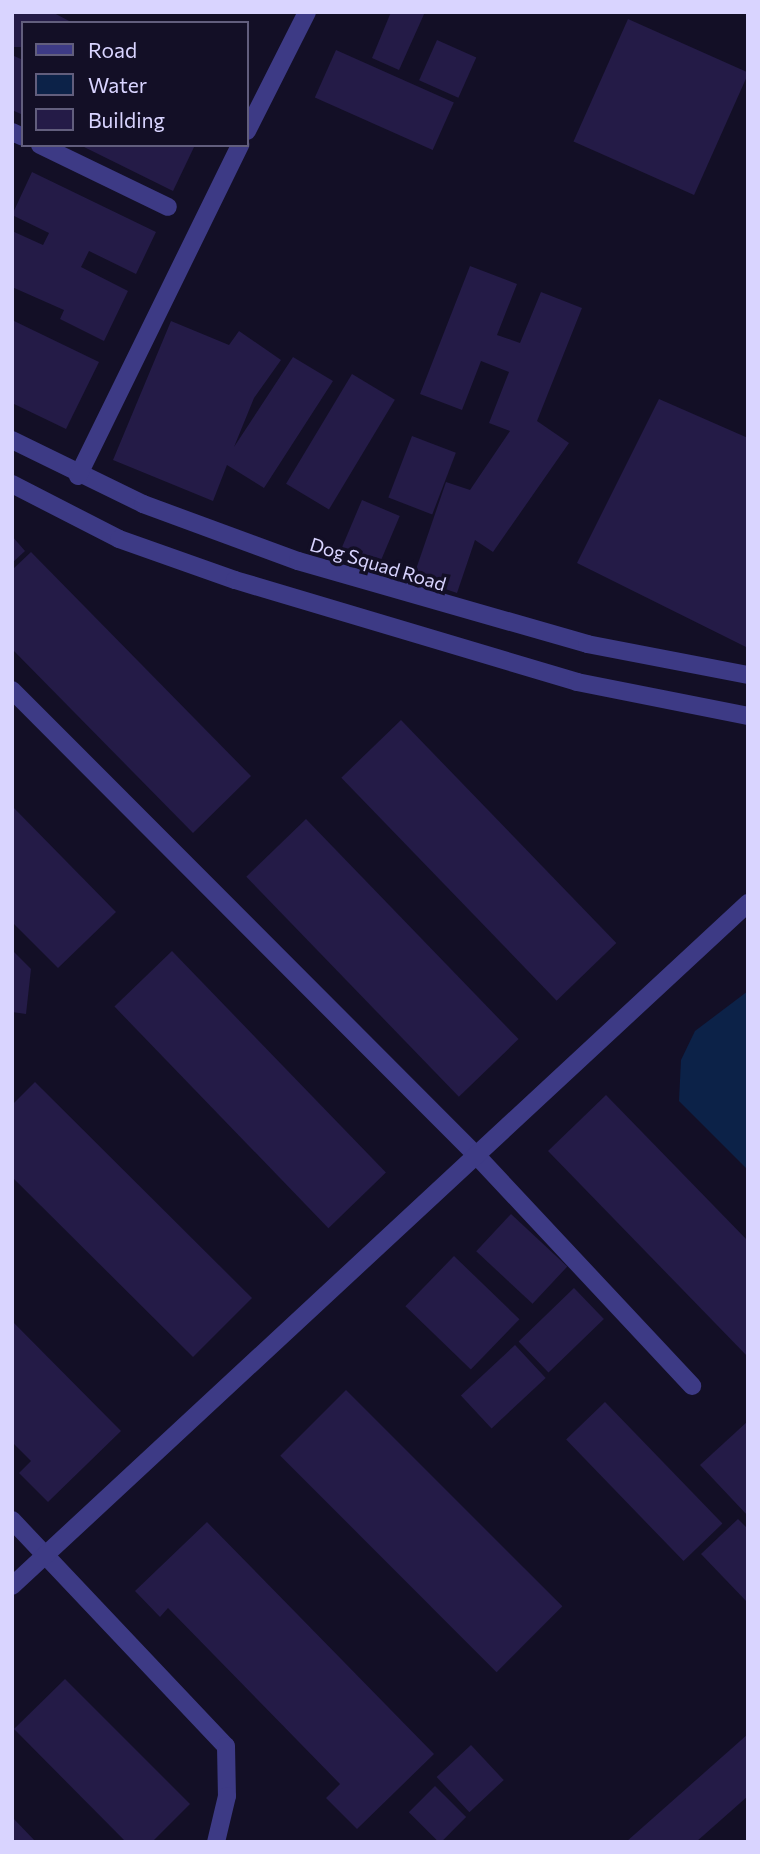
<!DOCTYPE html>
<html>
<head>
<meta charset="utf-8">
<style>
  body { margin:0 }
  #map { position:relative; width:760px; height:1854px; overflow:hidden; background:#130f26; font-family:Commissioner,sans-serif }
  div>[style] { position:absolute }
  .water>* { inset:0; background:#0c2248 }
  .building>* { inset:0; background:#241b47; transform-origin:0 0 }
  .minor>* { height:18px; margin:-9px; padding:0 9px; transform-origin:9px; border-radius:9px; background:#3d3a85 }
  span { translate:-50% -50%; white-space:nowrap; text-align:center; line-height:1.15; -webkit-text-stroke:7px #130f26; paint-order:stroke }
  .street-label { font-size:19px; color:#d9d4ff }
  .frame { position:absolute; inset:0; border:14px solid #d9d4ff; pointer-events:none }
  .legend { position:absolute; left:21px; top:21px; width:228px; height:126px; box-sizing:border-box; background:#130f26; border:2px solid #625e7d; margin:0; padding:9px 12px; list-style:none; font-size:21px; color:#d9d4ff }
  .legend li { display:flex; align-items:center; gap:14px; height:35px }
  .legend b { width:35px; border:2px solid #625e7d }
</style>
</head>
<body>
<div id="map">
  <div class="water">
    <div style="clip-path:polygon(748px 991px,748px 1170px,679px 1101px,681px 1060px,695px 1031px)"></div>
  </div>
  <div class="building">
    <div style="clip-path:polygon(12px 12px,52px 12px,73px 23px,23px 23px,23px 47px,12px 47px)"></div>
    <div style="clip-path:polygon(391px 12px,425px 12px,399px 70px,372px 58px)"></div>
    <div style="left:628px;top:19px;width:132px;height:134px;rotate:24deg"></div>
    <div style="left:437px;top:40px;width:43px;height:44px;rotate:24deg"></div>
    <div style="left:336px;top:50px;width:129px;height:52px;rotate:24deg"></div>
    <div style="clip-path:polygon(12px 55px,23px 60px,23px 115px,12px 110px)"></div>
    <div style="clip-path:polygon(80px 145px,195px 145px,173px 191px)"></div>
    <div style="clip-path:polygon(32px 172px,156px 232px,136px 274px,89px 251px,81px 267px,128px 291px,104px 341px,60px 319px,64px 310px,12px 287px,12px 231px,43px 245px,49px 233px,12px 215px)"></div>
    <div style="clip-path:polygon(470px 266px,517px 284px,497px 335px,520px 343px,541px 292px,582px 308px,537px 421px,569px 443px,493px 552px,475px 540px,457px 593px,413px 578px,446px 482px,470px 490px,510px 431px,489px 423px,509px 372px,481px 361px,462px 410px,420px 394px)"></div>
    <div style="clip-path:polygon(12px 320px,99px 362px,66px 429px,12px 403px)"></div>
    <div style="clip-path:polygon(171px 321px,229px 345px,239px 331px,281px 360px,254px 398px,234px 447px,293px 357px,333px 381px,264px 488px,227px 465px,213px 501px,113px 460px)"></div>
    <div style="left:352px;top:374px;width:50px;height:128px;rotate:31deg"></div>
    <div style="clip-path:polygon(659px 399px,748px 438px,748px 648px,577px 563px)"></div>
    <div style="left:412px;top:436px;width:47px;height:66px;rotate:21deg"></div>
    <div style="left:362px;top:500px;width:41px;height:58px;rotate:23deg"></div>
    <div style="clip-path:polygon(12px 536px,25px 551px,12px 563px)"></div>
    <div style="clip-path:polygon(31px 552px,251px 776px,193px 833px,12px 649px,12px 570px)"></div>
    <div style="left:401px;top:720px;width:310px;height:83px;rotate:46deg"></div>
    <div style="clip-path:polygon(12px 806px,116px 912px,58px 968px,12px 922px)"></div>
    <div style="left:306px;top:819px;width:306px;height:83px;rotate:46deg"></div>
    <div style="clip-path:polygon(12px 950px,31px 969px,26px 1014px,12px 1012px)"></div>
    <div style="left:172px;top:951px;width:308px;height:80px;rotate:46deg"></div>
    <div style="clip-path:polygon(35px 1082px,252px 1298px,193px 1357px,12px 1177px,12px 1105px)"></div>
    <div style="clip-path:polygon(606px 1095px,748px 1241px,748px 1357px,548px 1151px)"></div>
    <div style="left:511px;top:1214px;width:77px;height:51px;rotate:43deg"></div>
    <div style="left:454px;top:1256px;width:91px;height:70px;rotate:44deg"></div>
    <div style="left:574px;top:1288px;width:43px;height:77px;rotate:46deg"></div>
    <div style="clip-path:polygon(12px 1321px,121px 1431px,48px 1502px,19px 1473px,31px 1461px,12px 1442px)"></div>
    <div style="left:515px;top:1345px;width:45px;height:74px;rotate:47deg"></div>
    <div style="left:346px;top:1390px;width:306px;height:93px;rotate:45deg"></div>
    <div style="left:605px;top:1402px;width:169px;height:54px;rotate:46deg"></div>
    <div style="clip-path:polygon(748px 1421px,748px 1516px,700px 1465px)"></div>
    <div style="clip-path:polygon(738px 1519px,748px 1529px,748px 1603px,701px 1554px)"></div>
    <div style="clip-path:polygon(207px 1522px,434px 1754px,357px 1829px,326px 1798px,340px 1784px,168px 1608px,160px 1617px,135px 1591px)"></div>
    <div style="clip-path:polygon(65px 1679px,190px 1804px,152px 1842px,126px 1842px,14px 1729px)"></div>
    <div style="clip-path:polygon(748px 1734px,748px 1796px,696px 1842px,626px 1842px)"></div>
    <div style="left:471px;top:1745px;width:48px;height:47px;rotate:47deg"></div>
    <div style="left:435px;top:1786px;width:44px;height:37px;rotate:45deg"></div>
    <div style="clip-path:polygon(12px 1817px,36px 1842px,12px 1842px)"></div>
  </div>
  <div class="minor">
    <div style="left:247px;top:131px;width:133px;rotate:-63.2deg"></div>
    <div style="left:12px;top:132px;width:12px;rotate:24deg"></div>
    <div style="left:40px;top:145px;width:142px;rotate:25.8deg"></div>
    <div style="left:12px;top:440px;width:146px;rotate:26deg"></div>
    <div style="left:143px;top:504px;width:165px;rotate:20.2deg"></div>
    <div style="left:298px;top:561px;width:301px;rotate:16deg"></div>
    <div style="left:587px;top:644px;width:164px;rotate:10.9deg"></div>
    <div style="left:78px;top:476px;width:369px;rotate:-63.9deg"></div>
    <div style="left:12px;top:484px;width:120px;rotate:27.2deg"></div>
    <div style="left:119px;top:539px;width:123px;rotate:19.5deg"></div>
    <div style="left:235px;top:580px;width:357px;rotate:16.6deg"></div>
    <div style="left:577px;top:682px;width:174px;rotate:11.2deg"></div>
    <div style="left:12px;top:690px;width:658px;rotate:45.06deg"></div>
    <div style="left:477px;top:1156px;width:315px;rotate:46.9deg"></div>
    <div style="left:12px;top:1520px;width:311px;rotate:46.6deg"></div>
    <div style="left:226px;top:1746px;width:50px;rotate:88.9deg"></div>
    <div style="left:227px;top:1796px;width:47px;rotate:103.4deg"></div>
    <div style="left:12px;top:1586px;width:1004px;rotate:-42.86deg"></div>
  </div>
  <div class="street-label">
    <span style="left:378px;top:564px;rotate:17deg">Dog Squad Road</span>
  </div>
  <div class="frame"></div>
  <ul class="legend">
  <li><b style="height:9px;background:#3d3a85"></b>Road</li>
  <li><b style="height:19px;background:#0c2248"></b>Water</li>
  <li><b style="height:19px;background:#241b47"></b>Building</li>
  </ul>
</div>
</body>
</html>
